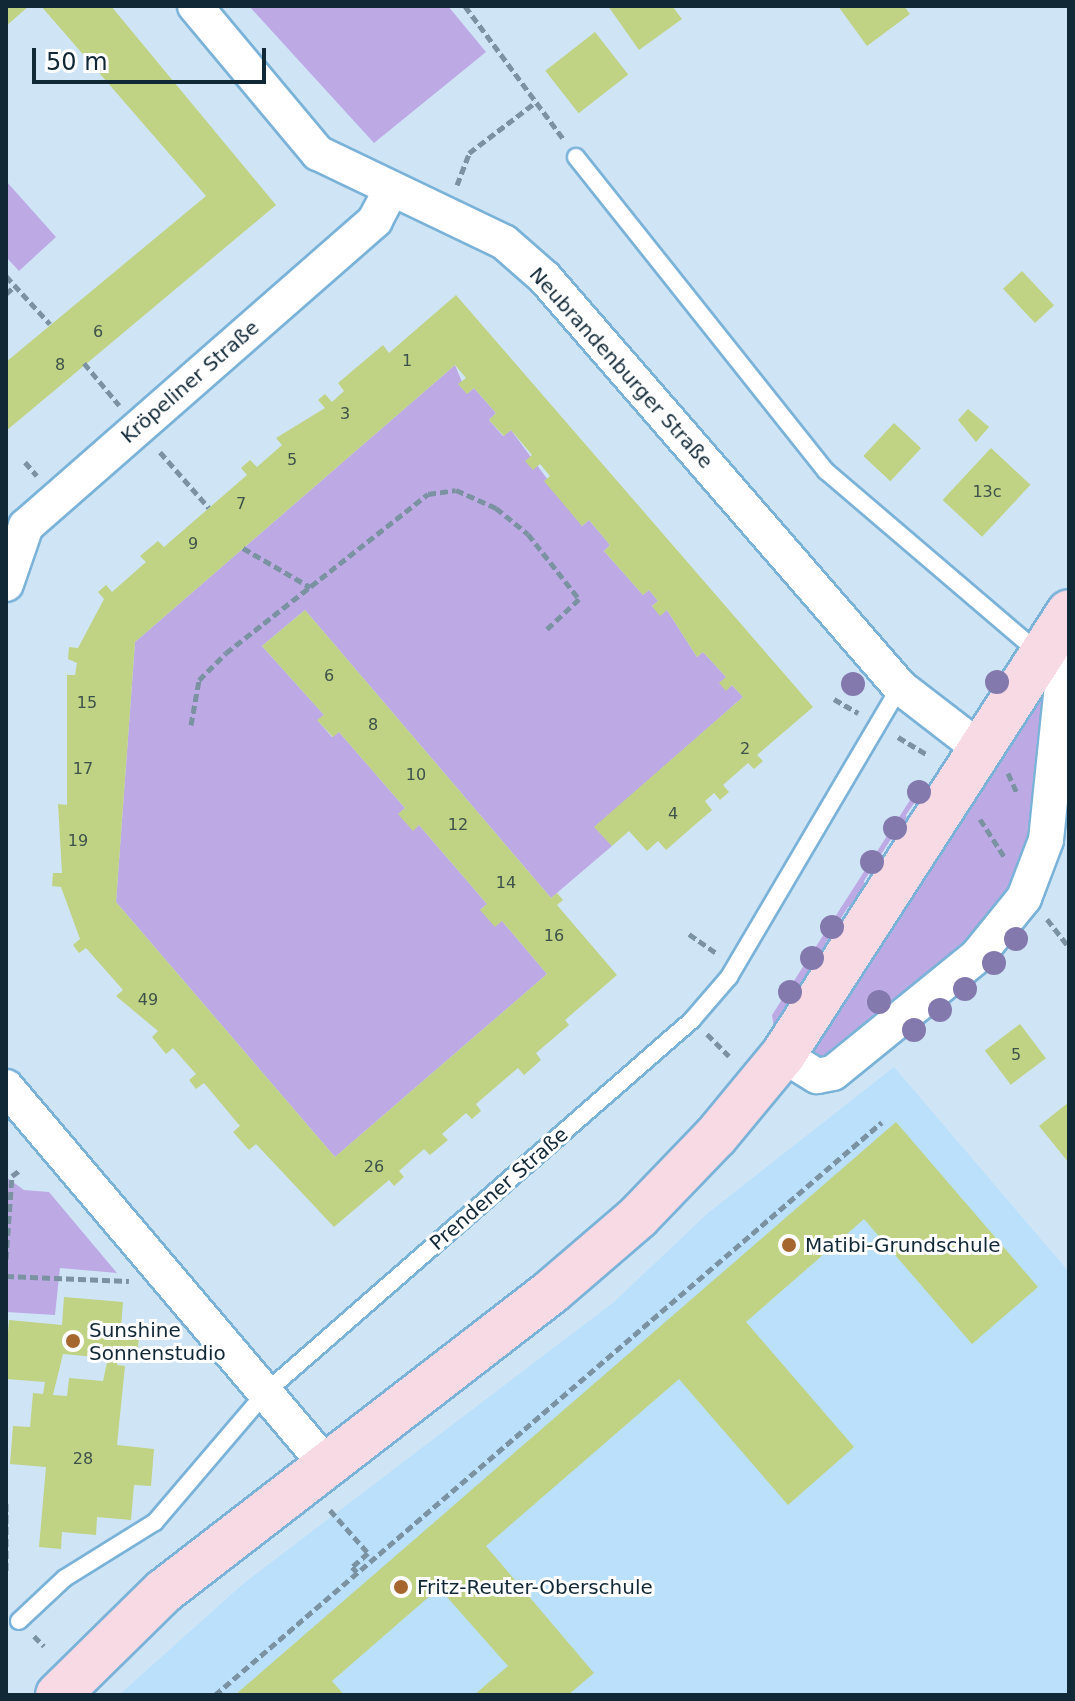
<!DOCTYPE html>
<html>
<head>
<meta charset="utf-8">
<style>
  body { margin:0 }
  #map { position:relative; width:1075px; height:1701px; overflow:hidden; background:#cfe5f6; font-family:"DejaVu Sans",sans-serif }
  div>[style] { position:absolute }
  .built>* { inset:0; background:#bae0fb }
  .green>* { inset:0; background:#bdaae5 }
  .building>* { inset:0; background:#c0d283; transform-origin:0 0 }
  .path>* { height:5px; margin-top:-2.5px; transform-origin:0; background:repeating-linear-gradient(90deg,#7b92a2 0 8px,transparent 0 12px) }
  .roads { filter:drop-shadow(2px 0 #7ab2d8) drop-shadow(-2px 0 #7ab2d8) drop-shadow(0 2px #7ab2d8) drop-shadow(0 -2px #7ab2d8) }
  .service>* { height:16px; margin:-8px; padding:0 8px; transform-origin:8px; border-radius:8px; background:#fff }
  .minor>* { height:34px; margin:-17px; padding:0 17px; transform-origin:17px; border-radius:17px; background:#fff }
  .secondary>* { height:44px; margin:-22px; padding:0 22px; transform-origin:22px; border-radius:22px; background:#f7dae4 }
  .trees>* { width:24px; height:24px; margin:-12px; border-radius:50%; background:#8379ad }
  .dots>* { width:22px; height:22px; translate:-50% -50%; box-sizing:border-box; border:4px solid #fff; border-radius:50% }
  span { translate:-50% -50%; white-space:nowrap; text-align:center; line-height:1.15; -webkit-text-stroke:6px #fff; paint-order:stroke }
  .number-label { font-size:16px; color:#3d524a }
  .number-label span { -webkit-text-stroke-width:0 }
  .street-label { font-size:20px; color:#112837 }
  .poi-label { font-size:20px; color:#112837 }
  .left { translate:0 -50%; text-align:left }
  .frame { position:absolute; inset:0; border:8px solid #112837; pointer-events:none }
  .scale { position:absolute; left:32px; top:48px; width:234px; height:36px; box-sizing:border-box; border:4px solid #112837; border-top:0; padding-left:10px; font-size:24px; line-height:28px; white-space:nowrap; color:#112837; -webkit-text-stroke:6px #fff; paint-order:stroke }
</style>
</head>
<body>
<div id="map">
  <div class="built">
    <div style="clip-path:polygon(894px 1067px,1069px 1272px,1069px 1695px,119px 1695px,244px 1583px,614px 1302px,708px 1213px)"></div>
  </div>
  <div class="green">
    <div style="clip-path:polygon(249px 6px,448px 6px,486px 52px,374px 143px)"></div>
    <div style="clip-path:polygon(6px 181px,56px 237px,19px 271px,6px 257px)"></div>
    <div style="clip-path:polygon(455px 365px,467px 394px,474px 388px,496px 413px,489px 420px,503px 436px,511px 430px,582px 526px,589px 520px,610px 545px,604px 551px,643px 595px,649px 590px,658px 601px,652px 606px,660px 615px,667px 610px,697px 657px,703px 652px,726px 677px,726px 690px,732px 685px,743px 697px,595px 827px,612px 846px,551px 898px,305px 610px,262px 646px,324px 715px,318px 721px,332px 737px,339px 732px,405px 808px,399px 814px,413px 830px,419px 825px,487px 904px,480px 910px,502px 921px,547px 974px,335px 1157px,116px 902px,135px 642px)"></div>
    <div style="clip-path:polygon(1046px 676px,1039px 817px,1009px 891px,961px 952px,821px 1065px,806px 1050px)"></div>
    <div style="clip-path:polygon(919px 786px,931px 793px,919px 796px,906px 815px,909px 828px,891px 839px,864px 881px,866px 895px,848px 907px,825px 944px,827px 957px,808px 971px,775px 1035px,772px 1015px)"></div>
    <div style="clip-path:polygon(6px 1177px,24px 1190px,49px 1192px,117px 1273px,60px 1268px,55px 1315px,6px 1312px)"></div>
  </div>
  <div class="building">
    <div style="clip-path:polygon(6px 6px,29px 6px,6px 26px)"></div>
    <div style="clip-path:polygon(41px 6px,111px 6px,276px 205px,6px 431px,6px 362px,206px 196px)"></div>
    <div style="clip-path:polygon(608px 6px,672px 6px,682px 19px,639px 50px)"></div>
    <div style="clip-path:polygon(838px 6px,904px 6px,910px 14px,867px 46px)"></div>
    <div style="left:595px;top:32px;width:54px;height:63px;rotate:52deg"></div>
    <div style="left:1022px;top:271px;width:47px;height:26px;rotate:47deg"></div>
    <div style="clip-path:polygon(456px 295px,813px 707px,757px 755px,763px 761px,754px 769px,748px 763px,723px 785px,729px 792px,720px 800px,714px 793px,705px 801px,712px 810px,666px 850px,658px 841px,647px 851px,629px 831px,612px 846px,594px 827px,743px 697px,732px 685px,726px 691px,719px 683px,726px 677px,703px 652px,697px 657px,667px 610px,660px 616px,652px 606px,658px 601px,649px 590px,643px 595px,604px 551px,610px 545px,589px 520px,582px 526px,544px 481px,550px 476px,540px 464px,533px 470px,525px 461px,532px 455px,511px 430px,504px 436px,489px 420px,496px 413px,474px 388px,467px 394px,458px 384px,466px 378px,455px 365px,135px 642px,116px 902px,335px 1157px,547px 974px,502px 921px,495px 927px,480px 910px,487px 904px,419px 825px,413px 831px,398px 814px,405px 808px,339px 732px,333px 737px,317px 720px,324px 715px,262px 646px,305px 610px,551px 898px,557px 893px,563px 900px,557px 905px,617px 975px,565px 1020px,569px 1025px,536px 1053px,541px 1060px,524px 1075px,518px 1068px,476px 1104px,481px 1111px,472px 1119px,466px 1113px,442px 1134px,448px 1140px,430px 1155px,424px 1149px,399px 1171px,404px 1177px,394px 1186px,389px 1180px,334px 1227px,256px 1144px,249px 1150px,233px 1132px,240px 1126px,204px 1083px,196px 1089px,189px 1080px,196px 1074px,173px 1048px,166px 1054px,152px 1037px,158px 1031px,116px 996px,123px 990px,86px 948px,79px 953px,73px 945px,80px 939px,61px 887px,52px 886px,53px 873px,62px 873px,58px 804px,67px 805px,67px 675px,75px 675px,77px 663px,68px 659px,69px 647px,78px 648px,104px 599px,98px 592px,106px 585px,112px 592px,146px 562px,140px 556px,158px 541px,164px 547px,247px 475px,241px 468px,250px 460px,257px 467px,282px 445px,276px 438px,325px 408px,318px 400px,325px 394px,332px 402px,344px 391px,338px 383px,383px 345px,389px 353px)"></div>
    <div style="clip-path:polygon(968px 409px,989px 427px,976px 442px,958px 420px)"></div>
    <div style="left:894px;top:423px;width:37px;height:45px;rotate:43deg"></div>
    <div style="left:991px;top:448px;width:54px;height:71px;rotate:43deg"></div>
    <div style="left:1020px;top:1024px;width:43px;height:44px;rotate:53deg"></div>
    <div style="clip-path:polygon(1069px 1102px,1069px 1163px,1039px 1126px)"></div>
    <div style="clip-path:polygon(896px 1122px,1038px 1287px,972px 1344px,864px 1219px,746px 1322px,854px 1447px,788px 1505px,679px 1379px,486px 1546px,594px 1673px,568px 1695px,474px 1695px,508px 1666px,439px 1588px,332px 1681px,344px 1695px,235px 1695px)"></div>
    <div style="clip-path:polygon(evenodd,64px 1297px,123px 1302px,121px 1327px,140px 1329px,137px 1355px,117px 1353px,117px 1365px,125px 1366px,117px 1445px,154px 1449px,151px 1486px,134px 1485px,131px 1520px,97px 1517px,96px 1535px,62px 1532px,61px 1549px,39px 1547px,46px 1467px,10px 1464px,13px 1426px,30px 1427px,33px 1393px,43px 1394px,45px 1382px,6px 1379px,6px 1360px,9px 1320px,62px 1325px,64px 1297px,63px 1354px,108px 1358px,103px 1381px,69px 1378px,67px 1396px,53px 1395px,63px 1354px)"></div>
  </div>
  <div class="path">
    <div style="left:465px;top:6px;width:167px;rotate:53.5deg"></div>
    <div style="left:457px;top:185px;width:34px;rotate:-69deg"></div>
    <div style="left:469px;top:153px;width:84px;rotate:-37.3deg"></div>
    <div style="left:6px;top:276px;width:65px;rotate:47.5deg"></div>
    <div style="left:6px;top:294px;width:12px;rotate:-42deg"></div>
    <div style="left:84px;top:363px;width:55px;rotate:50.2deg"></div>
    <div style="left:160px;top:452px;width:74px;rotate:48.8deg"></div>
    <div style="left:25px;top:462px;width:18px;rotate:49deg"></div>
    <div style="left:243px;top:548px;width:78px;rotate:30.2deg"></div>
    <div style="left:834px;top:699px;width:28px;rotate:30deg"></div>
    <div style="left:191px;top:725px;width:46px;rotate:-79.9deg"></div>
    <div style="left:199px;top:680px;width:38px;rotate:-45deg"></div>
    <div style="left:226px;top:653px;width:257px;rotate:-38.2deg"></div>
    <div style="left:428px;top:494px;width:28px;rotate:-8deg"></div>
    <div style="left:456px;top:490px;width:44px;rotate:24.2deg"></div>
    <div style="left:496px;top:508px;width:41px;rotate:39.1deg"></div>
    <div style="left:528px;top:534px;width:83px;rotate:51.9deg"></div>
    <div style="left:579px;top:599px;width:44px;rotate:136.8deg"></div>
    <div style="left:898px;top:737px;width:35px;rotate:31deg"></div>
    <div style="left:1008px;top:773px;width:22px;rotate:66deg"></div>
    <div style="left:980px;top:819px;width:46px;rotate:57.3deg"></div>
    <div style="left:1047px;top:919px;width:36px;rotate:52deg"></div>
    <div style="left:689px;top:934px;width:35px;rotate:35deg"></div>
    <div style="left:707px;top:1034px;width:31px;rotate:45deg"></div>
    <div style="left:6px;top:1259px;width:83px;rotate:-85.9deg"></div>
    <div style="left:12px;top:1176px;width:10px;rotate:-37deg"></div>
    <div style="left:6px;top:1276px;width:123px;rotate:2.3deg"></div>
    <div style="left:6px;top:1503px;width:69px;rotate:90deg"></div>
    <div style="left:330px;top:1510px;width:57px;rotate:48.5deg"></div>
    <div style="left:368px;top:1553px;width:21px;rotate:139deg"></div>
    <div style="left:352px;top:1567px;width:7px;rotate:45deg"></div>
    <div style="left:34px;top:1636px;width:14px;rotate:45deg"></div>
    <div style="left:215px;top:1695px;width:879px;rotate:-40.66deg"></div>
  </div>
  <div class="roads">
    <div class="service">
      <div style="left:576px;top:157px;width:401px;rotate:51.5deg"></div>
      <div style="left:826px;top:471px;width:282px;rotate:40.5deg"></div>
      <div style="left:19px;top:1621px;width:63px;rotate:-43.1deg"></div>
      <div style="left:65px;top:1578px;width:106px;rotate:-31.9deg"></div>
      <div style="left:155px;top:1522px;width:171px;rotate:-49.5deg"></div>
      <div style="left:266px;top:1392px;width:566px;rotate:-41.13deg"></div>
      <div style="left:692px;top:1020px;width:57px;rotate:-49.3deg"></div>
      <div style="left:729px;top:977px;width:337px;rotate:-59.5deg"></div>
    </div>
    <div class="minor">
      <div style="left:195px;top:6px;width:192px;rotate:50.1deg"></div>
      <div style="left:318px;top:153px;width:206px;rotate:25.6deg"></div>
      <div style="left:504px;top:242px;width:55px;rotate:41.3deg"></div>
      <div style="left:545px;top:278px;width:542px;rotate:49.04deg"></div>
      <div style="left:900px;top:687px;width:98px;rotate:37.6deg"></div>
      <div style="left:6px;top:584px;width:61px;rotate:-71deg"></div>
      <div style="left:26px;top:526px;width:464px;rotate:-41.2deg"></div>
      <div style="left:375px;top:220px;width:34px;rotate:-62deg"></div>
      <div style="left:783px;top:1055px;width:40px;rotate:32deg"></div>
      <div style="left:817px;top:1076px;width:16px;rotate:-11deg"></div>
      <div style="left:833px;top:1073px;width:186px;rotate:-39.1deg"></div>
      <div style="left:977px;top:956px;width:75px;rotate:-51deg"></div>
      <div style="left:1024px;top:898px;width:62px;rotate:-69.2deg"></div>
      <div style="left:1046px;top:840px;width:166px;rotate:-84.1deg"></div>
      <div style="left:1063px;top:675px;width:30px;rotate:-138deg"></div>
      <div style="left:6px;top:1087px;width:494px;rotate:49.7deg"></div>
    </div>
    <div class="secondary">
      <div style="left:58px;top:1695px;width:148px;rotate:-44.5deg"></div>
      <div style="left:164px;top:1591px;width:490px;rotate:-37.7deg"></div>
      <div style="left:552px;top:1291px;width:113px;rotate:-40.7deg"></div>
      <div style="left:638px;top:1217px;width:112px;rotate:-46.1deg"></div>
      <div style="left:716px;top:1136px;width:105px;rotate:-50.4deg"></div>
      <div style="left:783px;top:1055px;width:527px;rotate:-57.15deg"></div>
    </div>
  </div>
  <div class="trees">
    <div style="left:997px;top:682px"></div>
    <div style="left:853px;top:684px"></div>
    <div style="left:919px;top:792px"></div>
    <div style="left:895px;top:828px"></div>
    <div style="left:872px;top:862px"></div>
    <div style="left:832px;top:927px"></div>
    <div style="left:1016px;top:939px"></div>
    <div style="left:812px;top:958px"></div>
    <div style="left:994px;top:963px"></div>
    <div style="left:965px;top:989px"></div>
    <div style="left:790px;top:992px"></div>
    <div style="left:879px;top:1002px"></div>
    <div style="left:940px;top:1010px"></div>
    <div style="left:914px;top:1030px"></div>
  </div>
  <div class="dots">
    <div style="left:789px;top:1245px;background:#a6672f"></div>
    <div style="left:73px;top:1341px;background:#a6672f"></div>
    <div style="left:401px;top:1587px;background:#a6672f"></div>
  </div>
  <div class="number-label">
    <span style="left:98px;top:332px">6</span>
    <span style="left:407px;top:361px">1</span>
    <span style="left:60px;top:365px">8</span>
    <span style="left:345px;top:414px">3</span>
    <span style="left:292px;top:460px">5</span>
    <span style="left:987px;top:492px">13c</span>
    <span style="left:241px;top:504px">7</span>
    <span style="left:193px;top:544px">9</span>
    <span style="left:329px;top:676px">6</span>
    <span style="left:87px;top:703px">15</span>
    <span style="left:373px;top:725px">8</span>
    <span style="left:745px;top:749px">2</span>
    <span style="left:83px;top:769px">17</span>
    <span style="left:416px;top:775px">10</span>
    <span style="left:673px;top:814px">4</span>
    <span style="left:458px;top:825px">12</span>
    <span style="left:78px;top:841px">19</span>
    <span style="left:506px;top:883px">14</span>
    <span style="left:554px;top:936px">16</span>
    <span style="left:148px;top:1000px">49</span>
    <span style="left:1016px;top:1055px">5</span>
    <span style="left:374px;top:1167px">26</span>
    <span style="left:83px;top:1459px">28</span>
  </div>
  <div class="street-label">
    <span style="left:621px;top:368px;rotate:48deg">Neubrandenburger Straße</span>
    <span style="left:190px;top:382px;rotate:-41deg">Kröpeliner Straße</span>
    <span style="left:499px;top:1189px;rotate:-41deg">Prendener Straße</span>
  </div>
  <div class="poi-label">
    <span class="left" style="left:805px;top:1245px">Matibi-Grundschule</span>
    <span class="left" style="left:89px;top:1342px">Sunshine<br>Sonnenstudio</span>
    <span class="left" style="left:417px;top:1587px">Fritz-Reuter-Oberschule</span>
  </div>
  <div class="frame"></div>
  <div class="scale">50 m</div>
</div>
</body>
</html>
